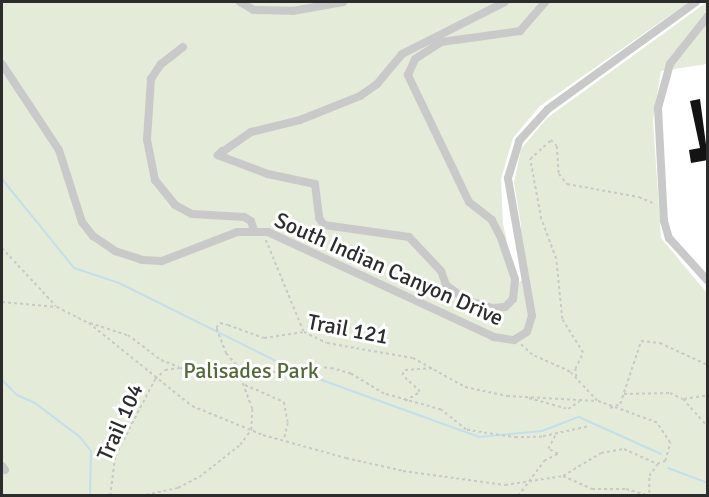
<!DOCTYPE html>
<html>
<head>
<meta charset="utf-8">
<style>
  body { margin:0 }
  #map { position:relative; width:709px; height:497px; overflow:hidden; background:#fff; font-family:Signika,sans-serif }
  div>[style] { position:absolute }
  .green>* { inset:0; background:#e4ebd8 }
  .stream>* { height:2px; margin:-1px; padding:0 1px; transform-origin:1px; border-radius:1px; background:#c3dfec }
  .building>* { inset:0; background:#131313 }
  .path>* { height:1.5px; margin-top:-0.75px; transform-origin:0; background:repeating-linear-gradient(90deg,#c9c9c9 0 3px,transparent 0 6px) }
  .minor>* { height:8px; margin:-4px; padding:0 4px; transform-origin:4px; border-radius:4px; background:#c9c9c9 }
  span { translate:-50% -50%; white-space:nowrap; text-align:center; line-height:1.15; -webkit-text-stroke:6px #fff; paint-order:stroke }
  .street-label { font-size:22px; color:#2c2c2c }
  .park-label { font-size:22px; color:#526938 }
  .frame { position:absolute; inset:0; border:3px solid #2c2c2c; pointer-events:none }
</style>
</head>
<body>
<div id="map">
  <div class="green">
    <div style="clip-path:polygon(2px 2px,689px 2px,540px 106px,513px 138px,501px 179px,503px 224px,516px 284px,522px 280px,521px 225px,514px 183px,521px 149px,547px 118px,707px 2px,707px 64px,661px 71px,653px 120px,661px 238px,707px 293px,707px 495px,2px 495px)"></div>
  </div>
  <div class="stream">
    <div style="left:2px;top:179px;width:114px;rotate:51deg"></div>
    <div style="left:74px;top:268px;width:47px;rotate:18.4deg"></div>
    <div style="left:119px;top:283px;width:195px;rotate:26.4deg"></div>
    <div style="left:294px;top:370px;width:197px;rotate:19.9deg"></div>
    <div style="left:479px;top:437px;width:63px;rotate:-5.4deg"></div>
    <div style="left:542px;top:431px;width:40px;rotate:-21deg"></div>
    <div style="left:579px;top:417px;width:90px;rotate:24.3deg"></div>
    <div style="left:2px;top:380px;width:21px;rotate:45deg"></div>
    <div style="left:17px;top:395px;width:20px;rotate:24deg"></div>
    <div style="left:35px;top:403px;width:56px;rotate:37.1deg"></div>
    <div style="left:80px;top:437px;width:18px;rotate:52deg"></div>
    <div style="left:91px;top:451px;width:45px;rotate:91.3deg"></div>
    <div style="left:668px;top:468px;width:43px;rotate:20.6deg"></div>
  </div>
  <div class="building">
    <div style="clip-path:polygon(700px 99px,708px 160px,691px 163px,689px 150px,700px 148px,690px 101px)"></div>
  </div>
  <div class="path">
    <div style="left:266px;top:240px;width:100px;rotate:67.6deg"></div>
    <div style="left:2px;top:248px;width:79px;rotate:47deg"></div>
    <div style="left:2px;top:302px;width:55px;rotate:5.2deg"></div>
    <div style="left:57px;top:307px;width:36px;rotate:27deg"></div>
    <div style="left:89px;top:323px;width:132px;rotate:38.9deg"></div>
    <div style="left:192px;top:406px;width:77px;rotate:22.2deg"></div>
    <div style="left:263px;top:435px;width:86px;rotate:15.5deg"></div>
    <div style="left:346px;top:458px;width:58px;rotate:12.8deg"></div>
    <div style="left:403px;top:471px;width:103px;rotate:7.8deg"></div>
    <div style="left:505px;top:485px;width:59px;rotate:-8.8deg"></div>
    <div style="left:563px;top:476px;width:44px;rotate:-31.2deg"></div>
    <div style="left:601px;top:453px;width:23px;rotate:-10deg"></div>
    <div style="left:624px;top:449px;width:36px;rotate:24deg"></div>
    <div style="left:657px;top:464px;width:9px;rotate:-21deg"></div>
    <div style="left:665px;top:461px;width:19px;rotate:-74deg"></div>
    <div style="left:670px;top:443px;width:24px;rotate:-123deg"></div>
    <div style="left:657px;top:423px;width:64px;rotate:-159.9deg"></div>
    <div style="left:597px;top:401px;width:40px;rotate:-133deg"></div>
    <div style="left:570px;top:372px;width:42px;rotate:-155.9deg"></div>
    <div style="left:532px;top:355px;width:16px;rotate:-137deg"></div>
    <div style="left:90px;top:323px;width:40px;rotate:18deg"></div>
    <div style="left:128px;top:335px;width:41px;rotate:37.1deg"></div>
    <div style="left:161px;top:360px;width:19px;rotate:21deg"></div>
    <div style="left:576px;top:377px;width:8px;rotate:-97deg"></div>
    <div style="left:575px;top:369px;width:18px;rotate:-63deg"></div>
    <div style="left:583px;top:353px;width:40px;rotate:-122deg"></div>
    <div style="left:562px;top:319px;width:60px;rotate:-95.7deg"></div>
    <div style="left:556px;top:259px;width:43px;rotate:-110.6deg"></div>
    <div style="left:541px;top:219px;width:61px;rotate:-100.4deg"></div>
    <div style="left:530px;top:159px;width:28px;rotate:-42deg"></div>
    <div style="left:551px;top:140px;width:8px;rotate:45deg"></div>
    <div style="left:557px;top:146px;width:28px;rotate:86deg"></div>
    <div style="left:559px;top:174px;width:13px;rotate:51deg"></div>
    <div style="left:567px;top:184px;width:73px;rotate:10.2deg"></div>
    <div style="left:639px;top:197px;width:17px;rotate:24deg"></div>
    <div style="left:245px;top:385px;width:43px;rotate:23.6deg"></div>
    <div style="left:284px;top:402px;width:21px;rotate:79deg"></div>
    <div style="left:288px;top:423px;width:17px;rotate:103deg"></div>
    <div style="left:624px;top:394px;width:46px;rotate:-1.2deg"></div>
    <div style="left:670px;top:393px;width:14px;rotate:25deg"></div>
    <div style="left:683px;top:399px;width:38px;rotate:48deg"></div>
    <div style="left:529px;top:398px;width:41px;rotate:15.8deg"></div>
    <div style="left:568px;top:409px;width:14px;rotate:-34deg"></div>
    <div style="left:684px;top:399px;width:24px;rotate:-9deg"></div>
    <div style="left:405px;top:401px;width:17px;rotate:-31deg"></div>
    <div style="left:420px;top:392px;width:25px;rotate:-137deg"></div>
    <div style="left:402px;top:375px;width:6px;rotate:-59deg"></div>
    <div style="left:405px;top:370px;width:29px;rotate:-4deg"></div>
    <div style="left:610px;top:408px;width:11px;rotate:-22deg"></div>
    <div style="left:620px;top:404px;width:66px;rotate:-71.6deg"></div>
    <div style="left:641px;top:341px;width:19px;rotate:6deg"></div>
    <div style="left:660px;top:343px;width:53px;rotate:24.6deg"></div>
    <div style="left:587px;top:427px;width:46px;rotate:167.5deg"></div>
    <div style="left:542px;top:437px;width:25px;rotate:178deg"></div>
    <div style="left:517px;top:438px;width:52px;rotate:-171.1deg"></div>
    <div style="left:466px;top:430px;width:32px;rotate:-141deg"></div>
    <div style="left:441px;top:410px;width:59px;rotate:-164.3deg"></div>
    <div style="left:384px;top:394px;width:39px;rotate:-149deg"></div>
    <div style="left:351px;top:374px;width:19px;rotate:-164deg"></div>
    <div style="left:333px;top:369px;width:22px;rotate:-172deg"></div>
    <div style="left:311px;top:366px;width:39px;rotate:170deg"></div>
    <div style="left:273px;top:373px;width:38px;rotate:-168deg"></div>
    <div style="left:236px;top:365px;width:15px;rotate:-132deg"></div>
    <div style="left:226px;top:354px;width:28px;rotate:-111deg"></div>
    <div style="left:216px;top:328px;width:6px;rotate:-51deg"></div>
    <div style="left:220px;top:323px;width:8px;rotate:14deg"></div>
    <div style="left:228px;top:325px;width:38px;rotate:20deg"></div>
    <div style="left:264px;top:338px;width:40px;rotate:-8.5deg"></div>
    <div style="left:304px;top:332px;width:25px;rotate:26deg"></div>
    <div style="left:327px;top:343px;width:87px;rotate:9.9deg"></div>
    <div style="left:413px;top:358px;width:60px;rotate:29.1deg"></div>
    <div style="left:465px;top:387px;width:43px;rotate:12.1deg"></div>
    <div style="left:507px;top:396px;width:89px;rotate:3.2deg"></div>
    <div style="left:563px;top:476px;width:32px;rotate:24deg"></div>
    <div style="left:592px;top:489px;width:34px"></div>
    <div style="left:626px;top:489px;width:26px;rotate:16deg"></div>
    <div style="left:649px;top:493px;width:17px;rotate:-90deg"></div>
    <div style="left:649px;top:476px;width:14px;rotate:-54deg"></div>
    <div style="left:110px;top:496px;width:40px;rotate:-82.9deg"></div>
    <div style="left:115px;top:456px;width:87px;rotate:-62.5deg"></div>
    <div style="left:155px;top:379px;width:13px;rotate:-42deg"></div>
    <div style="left:165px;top:370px;width:15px;rotate:-8deg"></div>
    <div style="left:180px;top:368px;width:48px;rotate:8.5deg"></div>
    <div style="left:227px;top:375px;width:13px;rotate:-48deg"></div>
    <div style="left:140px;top:496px;width:39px;rotate:-12deg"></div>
    <div style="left:178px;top:488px;width:24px;rotate:-28deg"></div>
    <div style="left:199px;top:477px;width:52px;rotate:-38deg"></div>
    <div style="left:240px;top:445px;width:19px;rotate:-54deg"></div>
    <div style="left:251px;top:430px;width:21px;rotate:-87deg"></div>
    <div style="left:252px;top:409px;width:46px;rotate:-110.4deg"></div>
    <div style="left:518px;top:496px;width:44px;rotate:-53.4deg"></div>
    <div style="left:544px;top:461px;width:16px;rotate:-27deg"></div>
    <div style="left:558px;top:454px;width:11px;rotate:-153deg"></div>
    <div style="left:548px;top:449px;width:17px;rotate:-62deg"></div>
  </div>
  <div class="minor">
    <div style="left:240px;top:2px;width:16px;rotate:30deg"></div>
    <div style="left:254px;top:10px;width:39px;rotate:1deg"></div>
    <div style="left:293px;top:11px;width:51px;rotate:-10.2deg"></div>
    <div style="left:708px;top:16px;width:61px;rotate:128.4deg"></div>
    <div style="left:670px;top:64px;width:46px;rotate:105.3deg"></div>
    <div style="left:658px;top:108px;width:113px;rotate:87deg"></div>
    <div style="left:664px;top:221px;width:18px;rotate:74deg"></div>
    <div style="left:669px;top:238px;width:58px;rotate:47.8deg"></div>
    <div style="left:183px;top:47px;width:28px;rotate:142deg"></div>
    <div style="left:161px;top:64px;width:18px;rotate:124deg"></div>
    <div style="left:151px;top:79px;width:61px;rotate:93.8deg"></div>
    <div style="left:147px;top:140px;width:41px;rotate:78.7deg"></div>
    <div style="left:155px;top:180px;width:32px;rotate:51deg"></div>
    <div style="left:175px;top:205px;width:19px;rotate:28deg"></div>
    <div style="left:192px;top:214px;width:52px;rotate:3.3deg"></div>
    <div style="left:244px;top:217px;width:8px;rotate:30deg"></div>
    <div style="left:251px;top:221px;width:9px;rotate:72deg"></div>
    <div style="left:2px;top:64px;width:103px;rotate:56.5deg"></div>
    <div style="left:59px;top:150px;width:76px;rotate:72.3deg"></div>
    <div style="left:82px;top:222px;width:18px;rotate:52deg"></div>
    <div style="left:93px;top:236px;width:27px;rotate:34deg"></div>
    <div style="left:115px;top:251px;width:28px;rotate:18deg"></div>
    <div style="left:142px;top:260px;width:20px;rotate:3deg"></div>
    <div style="left:162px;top:261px;width:80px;rotate:-21.1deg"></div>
    <div style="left:237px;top:232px;width:31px"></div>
    <div style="left:268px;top:232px;width:249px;rotate:24.9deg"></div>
    <div style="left:494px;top:337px;width:20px;rotate:9deg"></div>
    <div style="left:514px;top:340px;width:15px;rotate:-32deg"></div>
    <div style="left:527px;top:332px;width:17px;rotate:-73deg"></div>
    <div style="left:532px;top:316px;width:140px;rotate:-99.9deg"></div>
    <div style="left:508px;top:178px;width:39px;rotate:-73deg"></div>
    <div style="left:519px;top:141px;width:43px;rotate:-47.8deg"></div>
    <div style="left:548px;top:109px;width:183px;rotate:-35.9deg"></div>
    <div style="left:222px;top:151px;width:6px;rotate:135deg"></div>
    <div style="left:218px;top:155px;width:40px;rotate:-34.9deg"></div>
    <div style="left:251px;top:132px;width:50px;rotate:-13.8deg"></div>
    <div style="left:300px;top:120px;width:65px;rotate:-21.8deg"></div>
    <div style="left:360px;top:96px;width:21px;rotate:-35deg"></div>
    <div style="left:377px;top:84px;width:39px;rotate:-50deg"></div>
    <div style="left:402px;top:54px;width:115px;rotate:-26.8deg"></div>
    <div style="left:220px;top:156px;width:51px;rotate:20.6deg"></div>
    <div style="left:268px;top:174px;width:48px;rotate:12deg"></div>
    <div style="left:315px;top:184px;width:34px;rotate:83deg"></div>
    <div style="left:319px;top:218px;width:9px;rotate:54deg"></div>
    <div style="left:324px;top:225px;width:86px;rotate:8deg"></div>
    <div style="left:409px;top:237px;width:47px;rotate:46.7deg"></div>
    <div style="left:441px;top:271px;width:15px;rotate:70deg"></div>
    <div style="left:446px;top:285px;width:25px;rotate:37deg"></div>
    <div style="left:466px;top:300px;width:27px;rotate:17deg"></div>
    <div style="left:492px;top:308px;width:13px;rotate:-4deg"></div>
    <div style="left:505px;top:307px;width:11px;rotate:-45deg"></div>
    <div style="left:513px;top:299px;width:20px;rotate:-84deg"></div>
    <div style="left:515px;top:279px;width:43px;rotate:-108.9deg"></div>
    <div style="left:501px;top:238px;width:20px;rotate:-117deg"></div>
    <div style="left:492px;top:220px;width:29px;rotate:-142deg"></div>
    <div style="left:469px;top:202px;width:141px;rotate:-115.7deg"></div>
    <div style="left:408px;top:75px;width:17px;rotate:-66deg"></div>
    <div style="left:415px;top:59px;width:31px;rotate:-33deg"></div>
    <div style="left:441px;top:42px;width:80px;rotate:-7.9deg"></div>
    <div style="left:520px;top:31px;width:38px;rotate:-49deg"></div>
    <div style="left:2px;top:466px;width:5px;rotate:53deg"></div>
  </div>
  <div class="street-label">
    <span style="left:389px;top:269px;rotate:24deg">South Indian Canyon Drive</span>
    <span style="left:348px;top:329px;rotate:11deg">Trail 121</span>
    <span style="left:120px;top:422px;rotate:-66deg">Trail 104</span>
  </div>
  <div class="park-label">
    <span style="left:251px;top:371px">Palisades Park</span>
  </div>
  <div class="frame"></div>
</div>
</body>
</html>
